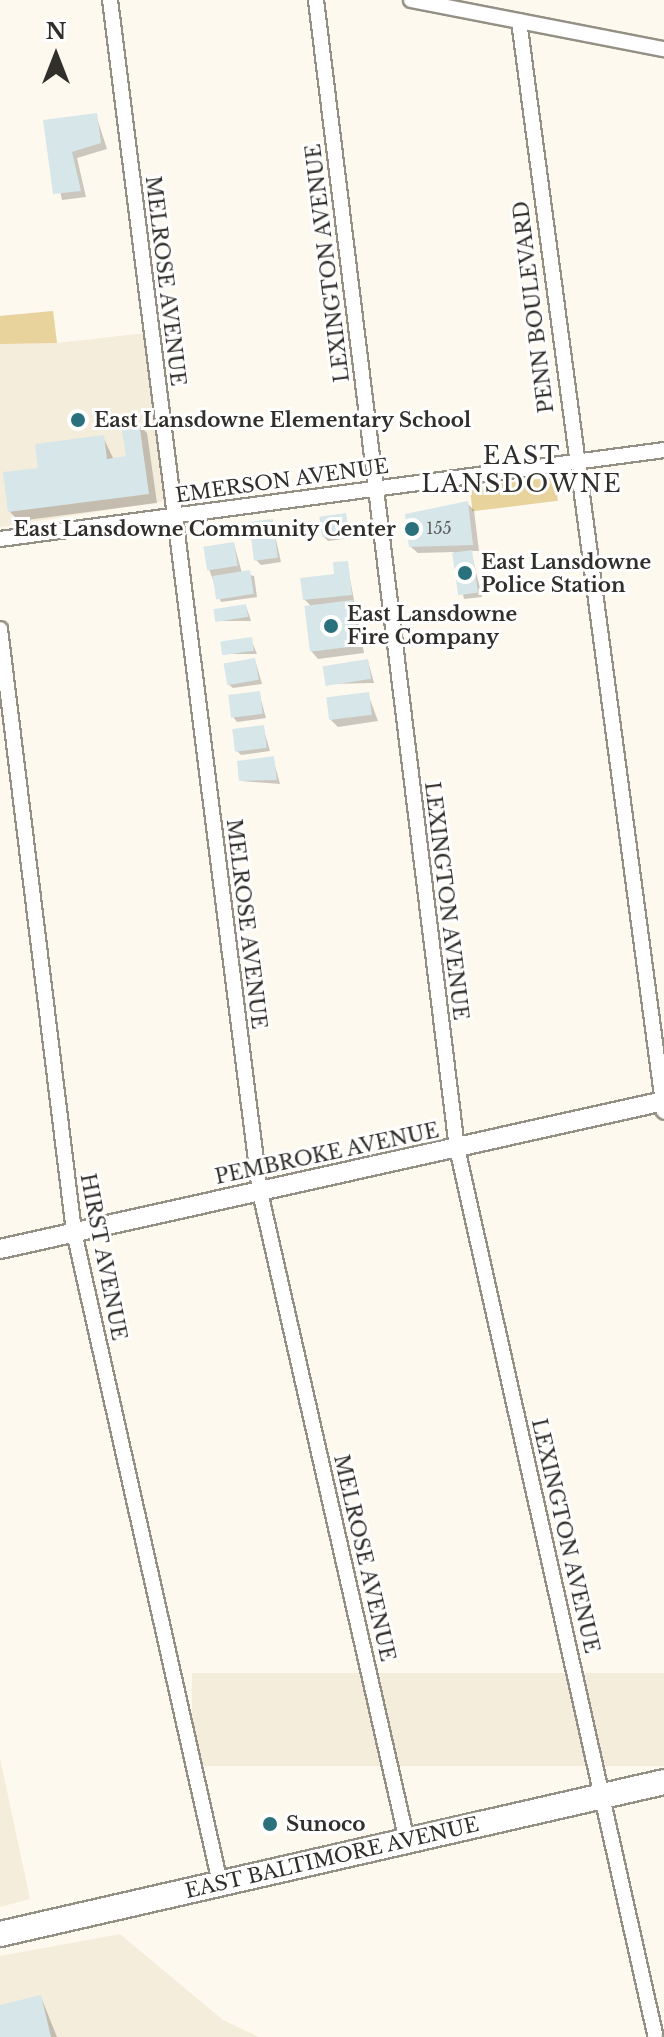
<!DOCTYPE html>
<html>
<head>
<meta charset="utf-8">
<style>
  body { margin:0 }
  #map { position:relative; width:664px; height:2037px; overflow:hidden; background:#fef9ee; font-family:"Libre Baskerville",serif }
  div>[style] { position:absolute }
  .built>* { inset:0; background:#f5eddb; transform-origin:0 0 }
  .green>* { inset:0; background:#e9d39d; transform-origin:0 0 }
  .shadow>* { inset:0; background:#0003 }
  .building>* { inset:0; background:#d7e6e9; transform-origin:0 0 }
  .roads { filter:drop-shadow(2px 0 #959086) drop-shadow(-2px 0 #959086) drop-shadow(0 2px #959086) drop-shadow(0 -2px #959086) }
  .minor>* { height:14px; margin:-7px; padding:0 7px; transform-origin:7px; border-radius:7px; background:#fff }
  .tertiary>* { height:18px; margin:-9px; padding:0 9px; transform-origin:9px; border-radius:9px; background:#fff }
  .primary>* { height:24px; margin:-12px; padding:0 12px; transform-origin:12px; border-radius:12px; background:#fff }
  .dots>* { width:22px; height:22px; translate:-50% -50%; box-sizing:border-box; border:4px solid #fff; border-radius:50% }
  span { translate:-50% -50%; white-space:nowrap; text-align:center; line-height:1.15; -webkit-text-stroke:6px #fff; paint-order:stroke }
  .number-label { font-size:16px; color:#5a5d5a }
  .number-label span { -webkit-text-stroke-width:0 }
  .street-label { font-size:20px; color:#312f2b }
  .poi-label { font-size:20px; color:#312f2b; font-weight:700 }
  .left { translate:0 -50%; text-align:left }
  .right { translate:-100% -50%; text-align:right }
  .quarter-label { font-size:24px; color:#312f2b; letter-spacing:2px }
  .north { position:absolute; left:16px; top:16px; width:80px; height:80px; -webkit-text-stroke:6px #fff; paint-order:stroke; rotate:0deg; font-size:22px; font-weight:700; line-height:32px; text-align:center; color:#312f2b }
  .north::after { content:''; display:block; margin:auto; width:28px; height:36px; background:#312f2b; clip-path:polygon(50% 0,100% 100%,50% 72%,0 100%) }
</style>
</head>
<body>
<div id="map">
  <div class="built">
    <div style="clip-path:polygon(53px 311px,57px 343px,145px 333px,165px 501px,0 527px,0 316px)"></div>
    <div style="left:664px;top:1673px;width:93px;height:472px;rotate:90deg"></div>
    <div style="clip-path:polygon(0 1758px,30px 1899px,0 1907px)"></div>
    <div style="clip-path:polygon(120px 1934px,223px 2020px,259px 2037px,0 2037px,0 1956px)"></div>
  </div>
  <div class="green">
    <div style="clip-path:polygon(53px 311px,57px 343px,0 344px,0 316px)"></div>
    <div style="left:555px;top:477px;width:24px;height:86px;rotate:83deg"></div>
  </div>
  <div class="shadow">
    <div style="clip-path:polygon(96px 115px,107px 149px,77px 158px,86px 197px,62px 200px,46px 122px)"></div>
    <div style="clip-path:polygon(138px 424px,147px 433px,157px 503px,19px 521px,10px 512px,40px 469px,103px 437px,114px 460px,128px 458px)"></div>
    <div style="clip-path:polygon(467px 503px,474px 510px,479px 551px,471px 551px,482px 597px,464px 599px,454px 552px,418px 553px,411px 547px)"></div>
    <div style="clip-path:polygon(345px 515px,352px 538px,328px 541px,324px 537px)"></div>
    <div style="clip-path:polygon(272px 522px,281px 562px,261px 565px,256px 560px)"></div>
    <div style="clip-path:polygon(234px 544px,242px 573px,254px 576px,257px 597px,221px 602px,209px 569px)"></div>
    <div style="clip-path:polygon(347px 563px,364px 653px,318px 659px,312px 652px,312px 607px,304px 599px)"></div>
    <div style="clip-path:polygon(246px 606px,251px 621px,217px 621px)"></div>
    <div style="clip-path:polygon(251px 639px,257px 654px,224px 654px)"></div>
    <div style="clip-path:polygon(255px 660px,262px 684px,233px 688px,228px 684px)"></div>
    <div style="clip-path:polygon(368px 661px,374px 683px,326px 684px)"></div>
    <div style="clip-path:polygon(259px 693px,266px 718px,237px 722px,233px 717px)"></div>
    <div style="clip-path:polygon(368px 694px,378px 721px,338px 727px,331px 720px)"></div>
    <div style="clip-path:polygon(263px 727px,270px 751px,241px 755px,237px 751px)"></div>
    <div style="clip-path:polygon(273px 758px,280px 784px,241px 781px)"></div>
    <div style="clip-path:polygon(41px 1997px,57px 2037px,0 2037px,0 2007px)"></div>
  </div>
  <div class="building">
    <div style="clip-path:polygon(97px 113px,101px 143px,72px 152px,81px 191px,53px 194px,43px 120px)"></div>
    <div style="clip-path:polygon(139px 422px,149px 494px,8px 512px,3px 472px,38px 468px,35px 444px,104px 435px,107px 459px,126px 456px,121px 424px)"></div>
    <div style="clip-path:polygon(468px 501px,473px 545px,409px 547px,405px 514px)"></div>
    <div style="left:346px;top:513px;width:21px;height:27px;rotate:82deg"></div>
    <div style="left:273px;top:519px;width:39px;height:24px;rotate:83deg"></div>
    <div style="left:234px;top:542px;width:24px;height:31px;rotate:81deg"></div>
    <div style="left:472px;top:550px;width:43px;height:20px;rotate:82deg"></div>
    <div style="clip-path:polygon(348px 561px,352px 595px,303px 600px,300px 578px,334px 574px,333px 562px)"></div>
    <div style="left:250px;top:570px;width:24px;height:38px;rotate:81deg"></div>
    <div style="left:353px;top:600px;width:46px;height:49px;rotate:83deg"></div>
    <div style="left:246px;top:604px;width:13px;height:33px;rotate:81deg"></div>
    <div style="left:252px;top:637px;width:14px;height:32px;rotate:82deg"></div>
    <div style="left:255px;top:658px;width:22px;height:32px;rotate:80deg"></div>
    <div style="left:368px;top:659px;width:20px;height:46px;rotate:81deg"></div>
    <div style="left:260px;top:691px;width:23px;height:32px;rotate:83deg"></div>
    <div style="left:369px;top:692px;width:23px;height:43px;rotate:83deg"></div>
    <div style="left:264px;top:725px;width:23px;height:32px;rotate:83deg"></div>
    <div style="clip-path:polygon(274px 756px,277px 780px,239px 781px,237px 761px)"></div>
    <div style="clip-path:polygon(41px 1995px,51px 2037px,0 2037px,0 2005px)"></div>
  </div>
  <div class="roads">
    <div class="minor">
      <div style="left:110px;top:0;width:1201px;rotate:82.83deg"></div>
      <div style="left:260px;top:1192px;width:665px;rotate:77.24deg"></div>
      <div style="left:316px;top:0;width:1157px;rotate:83deg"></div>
      <div style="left:457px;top:1148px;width:908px;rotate:77.4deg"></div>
      <div style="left:411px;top:0;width:258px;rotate:11deg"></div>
      <div style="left:519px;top:21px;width:1100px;rotate:82.42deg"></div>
      <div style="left:0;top:539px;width:670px;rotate:-7.63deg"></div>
      <div style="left:0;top:629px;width:608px;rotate:83deg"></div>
      <div style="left:74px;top:1232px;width:667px;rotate:77.36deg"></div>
    </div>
    <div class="tertiary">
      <div style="left:0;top:1249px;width:680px;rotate:-12.57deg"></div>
    </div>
    <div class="primary">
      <div style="left:0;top:1934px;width:681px;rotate:-12.89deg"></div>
    </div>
  </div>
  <div class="dots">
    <div style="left:78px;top:420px;background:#2a717d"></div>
    <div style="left:412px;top:529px;background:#2a717d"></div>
    <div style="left:465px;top:573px;background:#2a717d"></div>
    <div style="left:331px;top:626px;background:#2a717d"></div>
    <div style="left:270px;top:1824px;background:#2a717d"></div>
  </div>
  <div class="number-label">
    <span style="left:439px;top:528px">155</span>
  </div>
  <div class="street-label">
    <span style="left:328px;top:263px;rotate:-97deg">LEXINGTON AVENUE</span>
    <span style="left:165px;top:281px;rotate:83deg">MELROSE AVENUE</span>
    <span style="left:534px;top:307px;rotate:-97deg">PENN BOULEVARD</span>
    <span style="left:282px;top:481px;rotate:-8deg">EMERSON AVENUE</span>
    <span style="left:446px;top:901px;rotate:83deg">LEXINGTON AVENUE</span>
    <span style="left:246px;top:924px;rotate:83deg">MELROSE AVENUE</span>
    <span style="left:327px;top:1154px;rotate:-12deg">PEMBROKE AVENUE</span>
    <span style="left:103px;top:1257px;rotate:79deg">HIRST AVENUE</span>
    <span style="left:565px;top:1536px;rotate:77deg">LEXINGTON AVENUE</span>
    <span style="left:364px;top:1558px;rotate:77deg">MELROSE AVENUE</span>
    <span style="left:332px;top:1858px;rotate:-13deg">EAST BALTIMORE AVENUE</span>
  </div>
  <div class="poi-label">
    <span class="left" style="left:94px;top:420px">East Lansdowne Elementary School</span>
    <span class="right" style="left:396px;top:529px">East Lansdowne Community Center</span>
    <span class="left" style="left:481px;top:574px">East Lansdowne<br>Police Station</span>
    <span class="left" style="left:347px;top:626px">East Lansdowne<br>Fire Company</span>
    <span class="left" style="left:286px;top:1824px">Sunoco</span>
  </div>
  <div class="quarter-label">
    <span style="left:522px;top:470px">EAST<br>LANSDOWNE</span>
  </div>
  <div class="north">N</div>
</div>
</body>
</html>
